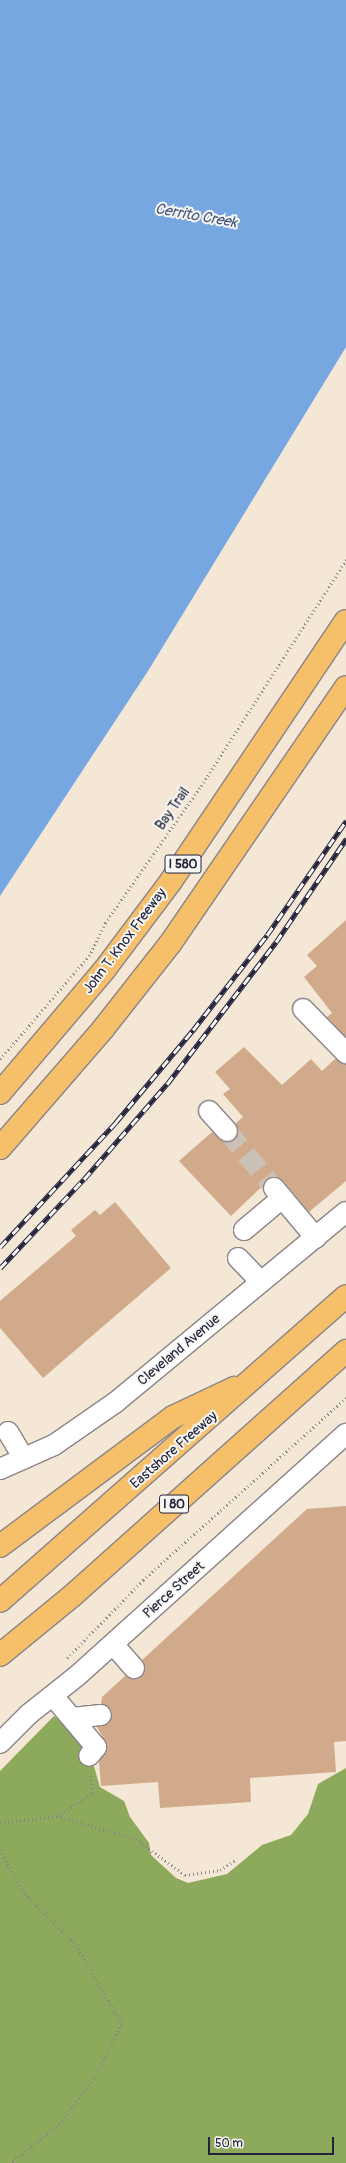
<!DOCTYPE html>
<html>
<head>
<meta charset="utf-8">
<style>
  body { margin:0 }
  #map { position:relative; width:346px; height:2163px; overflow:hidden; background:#f4e7d5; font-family:Pangolin,sans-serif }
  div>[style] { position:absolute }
  .forest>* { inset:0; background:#8da95b }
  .water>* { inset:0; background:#77a7e1 }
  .building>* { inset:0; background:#d0aa8a }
  .minor-tunnel>* { height:20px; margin-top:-10px; transform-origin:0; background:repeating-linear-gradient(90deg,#cac0b6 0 20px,transparent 0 30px) }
  .path>* { height:2.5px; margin-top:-1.25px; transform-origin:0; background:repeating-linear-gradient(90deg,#8b8488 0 1px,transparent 0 4px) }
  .roads { filter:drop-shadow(1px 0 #8b8488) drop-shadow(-1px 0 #8b8488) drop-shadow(0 1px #8b8488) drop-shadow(0 -1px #8b8488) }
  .minor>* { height:20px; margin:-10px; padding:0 10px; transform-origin:10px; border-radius:10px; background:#fff }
  .highway>* { height:22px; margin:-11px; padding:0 11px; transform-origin:11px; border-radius:11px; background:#f6c06b }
  .rail>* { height:4.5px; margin-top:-2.25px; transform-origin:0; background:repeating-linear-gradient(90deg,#f6f6f2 0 9px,#22223b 0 18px); box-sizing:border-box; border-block:1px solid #22223b }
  span { translate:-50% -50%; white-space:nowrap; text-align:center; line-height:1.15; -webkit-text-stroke:4px #f6f6f2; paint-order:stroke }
  .shield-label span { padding:1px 3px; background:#f6f6f2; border:1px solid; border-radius:3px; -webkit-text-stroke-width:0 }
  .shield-label { font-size:13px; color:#22223b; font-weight:700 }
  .street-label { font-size:14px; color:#22223b }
  .water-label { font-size:15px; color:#44577d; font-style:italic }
  .scale { position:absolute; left:208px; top:2137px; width:126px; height:18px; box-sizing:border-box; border:2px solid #22223b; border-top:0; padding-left:5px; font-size:12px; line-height:14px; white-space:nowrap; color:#22223b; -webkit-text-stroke:3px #f6f6f2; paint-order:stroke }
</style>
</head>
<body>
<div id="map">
  <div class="forest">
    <div style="clip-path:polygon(54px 1716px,78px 1737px,93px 1763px,100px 1787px,124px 1801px,130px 1817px,149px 1843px,151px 1855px,176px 1878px,188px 1883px,227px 1874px,262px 1845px,291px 1835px,308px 1814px,318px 1784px,346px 1768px,346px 2163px,0 2163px,0 1771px)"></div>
  </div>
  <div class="water">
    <div style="clip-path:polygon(0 0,346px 0,346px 347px,148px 671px,0 896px)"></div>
  </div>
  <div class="building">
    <div style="clip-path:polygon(346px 920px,346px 1037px,327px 1017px,332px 1013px,304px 977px,317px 966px,307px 955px)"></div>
    <div style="clip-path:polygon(244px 1047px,282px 1085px,311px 1059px,322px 1071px,335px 1059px,346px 1064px,346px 1181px,309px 1212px,283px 1181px,272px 1177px,231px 1216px,179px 1161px,212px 1132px,224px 1142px,238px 1135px,236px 1123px,243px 1117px,223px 1094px,230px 1089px,215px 1072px)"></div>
    <div style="clip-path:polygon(115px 1202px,171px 1268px,43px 1378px,0 1328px,0 1301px,76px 1236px,71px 1230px,95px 1210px,100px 1215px)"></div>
    <div style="clip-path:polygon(346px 1506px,346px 1741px,334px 1742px,336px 1772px,250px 1778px,251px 1802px,160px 1808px,158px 1782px,101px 1786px,99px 1762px,107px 1745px,97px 1727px,108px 1724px,112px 1714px,110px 1708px,101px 1704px,102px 1697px,125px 1676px,136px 1679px,142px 1676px,145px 1666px,142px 1660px,307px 1509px)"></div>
  </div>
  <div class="minor-tunnel">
    <div style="left:227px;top:1131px;width:74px;rotate:50.5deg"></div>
  </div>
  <div class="path">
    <div style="left:0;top:1059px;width:136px;rotate:-49.2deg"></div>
    <div style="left:89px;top:956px;width:37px;rotate:-64deg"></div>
    <div style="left:105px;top:923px;width:167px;rotate:-55deg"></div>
    <div style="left:201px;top:786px;width:269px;rotate:-57.3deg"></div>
    <div style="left:67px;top:1658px;width:109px;rotate:-45.7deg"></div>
    <div style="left:143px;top:1580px;width:273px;rotate:-41.9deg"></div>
    <div style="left:57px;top:1816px;width:82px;rotate:16.2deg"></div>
    <div style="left:136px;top:1839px;width:61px;rotate:36.3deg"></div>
    <div style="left:185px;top:1875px;width:35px;rotate:-8deg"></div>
    <div style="left:220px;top:1870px;width:20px;rotate:-33deg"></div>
    <div style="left:0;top:1823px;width:57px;rotate:-7deg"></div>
    <div style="left:57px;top:1816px;width:42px;rotate:-33.3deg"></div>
    <div style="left:92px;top:1793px;width:20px;rotate:-96deg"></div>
    <div style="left:0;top:1850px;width:51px;rotate:60.4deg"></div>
    <div style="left:25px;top:1894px;width:72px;rotate:45deg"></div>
    <div style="left:76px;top:1945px;width:91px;rotate:59.8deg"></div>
    <div style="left:122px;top:2024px;width:62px;rotate:117deg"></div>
    <div style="left:94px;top:2079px;width:56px;rotate:127.1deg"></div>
    <div style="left:60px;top:2124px;width:62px;rotate:140.9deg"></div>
  </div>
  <div class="roads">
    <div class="minor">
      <div style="left:303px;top:1009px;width:62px;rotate:45.7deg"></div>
      <div style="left:209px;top:1111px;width:27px;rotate:48deg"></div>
      <div style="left:274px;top:1188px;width:65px;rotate:50deg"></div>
      <div style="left:244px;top:1230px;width:50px;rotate:-40.1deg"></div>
      <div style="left:238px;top:1258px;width:33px;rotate:46deg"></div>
      <div style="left:8px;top:1432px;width:31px;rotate:59deg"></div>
      <div style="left:0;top:1469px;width:59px;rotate:-24deg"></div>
      <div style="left:54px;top:1445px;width:75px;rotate:-34.7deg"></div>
      <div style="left:116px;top:1402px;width:298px;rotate:-39.6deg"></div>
      <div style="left:113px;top:1644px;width:32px;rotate:49deg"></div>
      <div style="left:53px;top:1696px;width:67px;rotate:49.9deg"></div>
      <div style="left:96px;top:1747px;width:11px;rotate:128deg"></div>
      <div style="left:72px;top:1718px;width:29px;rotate:-6deg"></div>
      <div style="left:0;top:1743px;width:41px;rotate:-45deg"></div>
      <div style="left:29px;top:1714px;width:61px;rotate:-38.4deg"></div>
      <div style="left:77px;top:1676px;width:362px;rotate:-42deg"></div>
    </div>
    <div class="highway">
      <div style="left:0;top:1093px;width:162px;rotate:-49.7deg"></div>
      <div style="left:105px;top:969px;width:110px;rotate:-53.1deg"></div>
      <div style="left:171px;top:881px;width:313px;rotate:-56.1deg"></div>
      <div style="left:0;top:1148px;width:157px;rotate:-49.1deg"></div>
      <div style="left:103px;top:1029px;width:108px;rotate:-51.8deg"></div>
      <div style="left:170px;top:944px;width:311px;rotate:-55.6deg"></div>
      <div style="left:0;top:1546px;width:216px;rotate:-36.7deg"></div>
      <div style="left:173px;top:1417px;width:68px;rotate:-25.4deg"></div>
      <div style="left:0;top:1601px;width:461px;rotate:-41.4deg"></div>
      <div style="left:0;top:1655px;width:93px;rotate:-39.3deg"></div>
      <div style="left:72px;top:1596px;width:368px;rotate:-41.8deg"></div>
    </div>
  </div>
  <div class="rail">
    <div style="left:0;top:1247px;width:171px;rotate:-47.1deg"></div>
    <div style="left:116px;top:1122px;width:120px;rotate:-50.1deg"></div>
    <div style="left:193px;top:1030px;width:120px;rotate:-52.1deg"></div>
    <div style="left:267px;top:935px;width:139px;rotate:-55.3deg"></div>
    <div style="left:0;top:1268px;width:122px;rotate:-46.7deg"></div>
    <div style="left:84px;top:1179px;width:126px;rotate:-48.9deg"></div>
    <div style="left:167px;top:1084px;width:179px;rotate:-52.5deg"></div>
    <div style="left:276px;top:942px;width:125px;rotate:-55.8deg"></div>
  </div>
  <div class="shield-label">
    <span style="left:183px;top:864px">I 580</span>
    <span style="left:174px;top:1504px">I 80</span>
  </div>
  <div class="street-label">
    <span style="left:173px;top:809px;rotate:-55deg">Bay Trail</span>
    <span style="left:125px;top:941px;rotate:-53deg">John T. Knox Freeway</span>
    <span style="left:179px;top:1350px;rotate:-40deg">Cleveland Avenue</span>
    <span style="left:174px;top:1450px;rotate:-41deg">Eastshore Freeway</span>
    <span style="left:174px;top:1590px;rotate:-42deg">Pierce Street</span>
  </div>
  <div class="water-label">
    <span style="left:196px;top:216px;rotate:10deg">Cerrito Creek</span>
  </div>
  <div class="scale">50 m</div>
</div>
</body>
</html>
